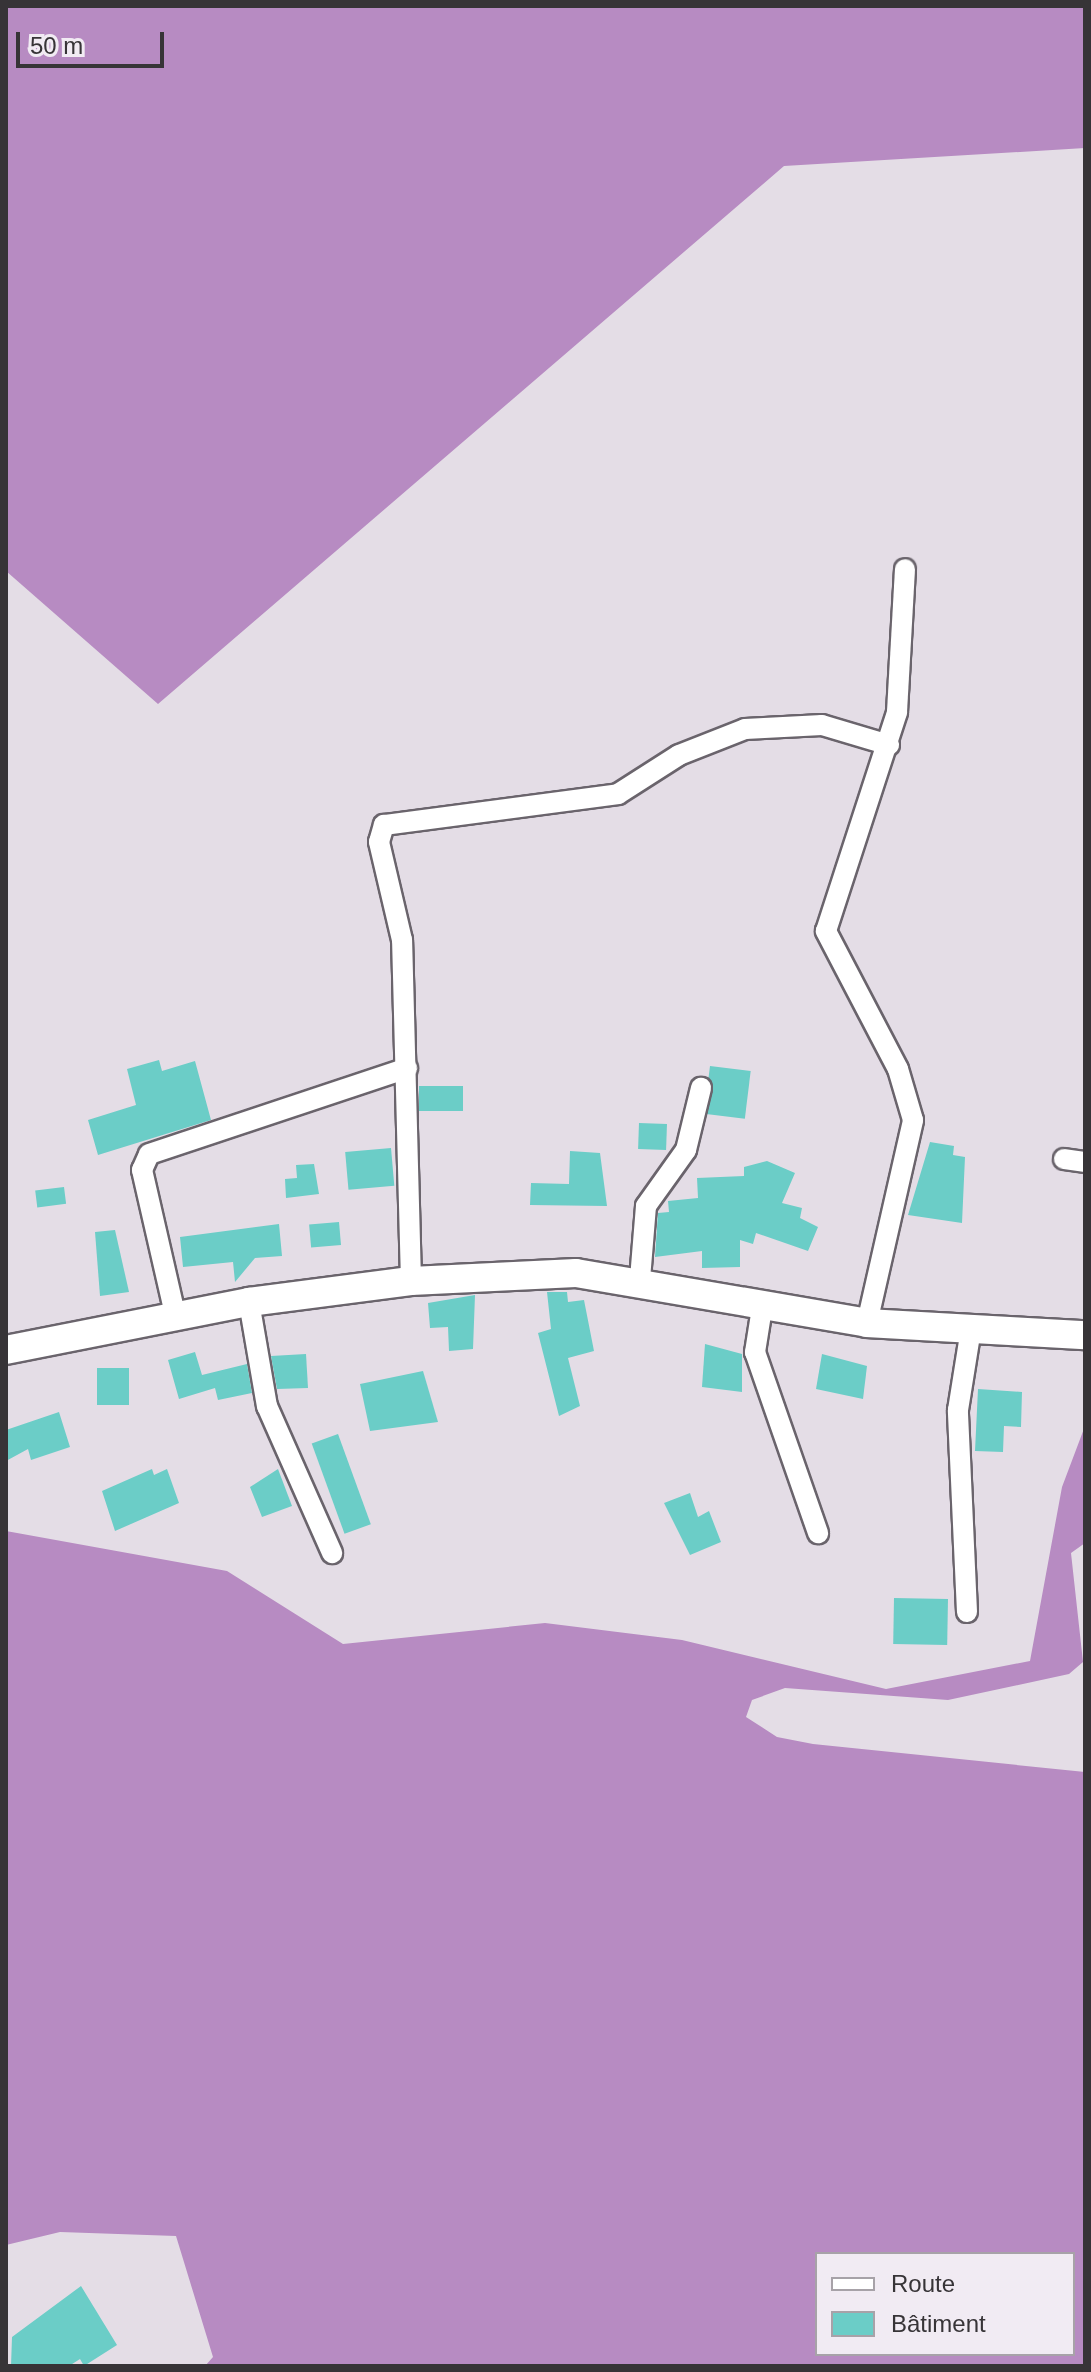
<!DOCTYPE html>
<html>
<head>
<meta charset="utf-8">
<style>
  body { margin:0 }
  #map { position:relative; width:1091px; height:2372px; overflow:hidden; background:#e4dde6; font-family:Arial,sans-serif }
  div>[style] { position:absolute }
  .forest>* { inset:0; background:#b78bc2 }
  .building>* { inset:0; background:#6bcdc7; transform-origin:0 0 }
  .roads { filter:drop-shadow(2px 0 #6a646c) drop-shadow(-2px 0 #6a646c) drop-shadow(0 2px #6a646c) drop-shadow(0 -2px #6a646c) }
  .minor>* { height:20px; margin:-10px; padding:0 10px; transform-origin:10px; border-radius:10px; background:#fff }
  .secondary>* { height:28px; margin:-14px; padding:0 14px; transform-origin:14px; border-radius:14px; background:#fff }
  span { translate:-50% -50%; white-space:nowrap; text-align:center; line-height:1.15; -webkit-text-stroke:7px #f1ebf3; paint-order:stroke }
  .frame { position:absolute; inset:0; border:8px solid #373437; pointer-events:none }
  .legend { position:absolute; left:815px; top:2252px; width:260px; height:104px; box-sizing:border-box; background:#f1ebf3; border:2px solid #a7a2a8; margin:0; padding:10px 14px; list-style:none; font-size:24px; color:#373437 }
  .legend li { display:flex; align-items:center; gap:16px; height:40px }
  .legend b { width:40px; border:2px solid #a7a2a8 }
  .scale { position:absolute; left:16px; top:32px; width:148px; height:36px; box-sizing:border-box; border:4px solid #373437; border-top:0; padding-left:10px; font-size:24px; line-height:28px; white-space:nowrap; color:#373437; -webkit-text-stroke:6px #f1ebf3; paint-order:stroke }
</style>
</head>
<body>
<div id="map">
  <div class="forest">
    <div style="clip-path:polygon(6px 6px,1085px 6px,1085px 148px,784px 166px,158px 704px,6px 571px)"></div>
    <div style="clip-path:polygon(evenodd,1085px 1426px,1085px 1543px,1071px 1553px,1083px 1662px,1069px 1674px,948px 1700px,785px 1688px,752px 1700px,746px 1717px,777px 1737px,813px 1744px,1085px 1772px,1085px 2366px,205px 2366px,213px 2357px,176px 2236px,60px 2232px,6px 2245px,6px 1531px,227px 1571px,343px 1644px,545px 1623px,682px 1640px,886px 1689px,1030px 1661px,1062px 1487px,1085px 1426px,817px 2254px,1073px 2254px,1073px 2354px,817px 2354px,817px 2254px)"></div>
  </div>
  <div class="building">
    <div style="clip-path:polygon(159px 1060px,162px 1071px,195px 1061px,211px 1120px,98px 1155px,88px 1120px,136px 1105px,127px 1069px)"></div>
    <div style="left:710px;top:1066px;width:41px;height:48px;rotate:7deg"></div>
    <div style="left:419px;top:1086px;width:44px;height:25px"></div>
    <div style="left:639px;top:1123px;width:28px;height:26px;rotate:2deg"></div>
    <div style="clip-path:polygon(930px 1142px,954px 1146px,953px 1155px,965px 1157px,962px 1223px,908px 1215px)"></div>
    <div style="left:391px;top:1148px;width:38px;height:46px;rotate:85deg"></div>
    <div style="clip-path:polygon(570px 1151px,600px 1153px,607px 1206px,530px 1205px,531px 1183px,569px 1184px)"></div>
    <div style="clip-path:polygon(767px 1161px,795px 1173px,782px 1203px,802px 1208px,800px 1218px,818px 1227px,808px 1251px,756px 1233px,753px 1244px,740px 1240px,740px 1267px,702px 1268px,702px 1251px,655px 1257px,658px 1213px,669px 1212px,668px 1201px,698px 1198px,697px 1178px,744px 1176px,744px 1167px)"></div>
    <div style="clip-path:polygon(314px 1164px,319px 1194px,286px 1198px,285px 1179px,297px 1178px,296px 1165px)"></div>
    <div style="left:64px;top:1187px;width:17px;height:29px;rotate:83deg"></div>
    <div style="left:339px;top:1222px;width:23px;height:30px;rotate:85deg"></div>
    <div style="clip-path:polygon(279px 1224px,282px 1256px,255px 1258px,235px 1282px,233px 1262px,183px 1267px,180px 1237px)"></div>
    <div style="clip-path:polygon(115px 1230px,129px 1292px,100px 1296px,95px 1232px)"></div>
    <div style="clip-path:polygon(547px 1292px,567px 1292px,568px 1302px,584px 1300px,594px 1351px,568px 1358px,580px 1406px,559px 1416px,538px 1333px,551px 1329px)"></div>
    <div style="clip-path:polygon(475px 1295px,473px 1349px,449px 1351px,448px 1327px,430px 1328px,428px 1303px)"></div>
    <div style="clip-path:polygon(705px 1344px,742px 1354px,742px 1392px,702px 1387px)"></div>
    <div style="clip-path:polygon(195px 1352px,202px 1375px,247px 1364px,252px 1393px,218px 1400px,215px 1388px,179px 1399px,168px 1360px)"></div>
    <div style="clip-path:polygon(306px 1354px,308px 1388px,277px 1389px,271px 1356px)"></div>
    <div style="clip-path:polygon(822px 1354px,867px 1366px,863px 1399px,816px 1389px)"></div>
    <div style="left:97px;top:1368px;width:32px;height:37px"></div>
    <div style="clip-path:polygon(423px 1371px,438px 1422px,370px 1431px,360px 1384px)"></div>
    <div style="clip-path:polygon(978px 1389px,1022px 1392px,1021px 1427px,1004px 1426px,1003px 1452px,975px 1451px)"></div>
    <div style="clip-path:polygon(59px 1412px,70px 1447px,31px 1460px,28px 1449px,6px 1461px,6px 1430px)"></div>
    <div style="left:338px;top:1434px;width:96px;height:28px;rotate:70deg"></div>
    <div style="clip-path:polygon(152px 1469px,154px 1475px,167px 1469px,179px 1503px,115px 1531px,102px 1491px)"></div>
    <div style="clip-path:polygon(278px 1469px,292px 1506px,262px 1517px,250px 1487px)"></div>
    <div style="clip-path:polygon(690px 1493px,698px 1517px,709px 1511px,721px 1542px,690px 1555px,664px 1503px)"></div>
    <div style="left:894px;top:1598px;width:54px;height:46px;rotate:1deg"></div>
    <div style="clip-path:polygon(81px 2286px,117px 2345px,84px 2366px,80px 2359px,69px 2366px,11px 2366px,12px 2337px)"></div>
  </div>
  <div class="roads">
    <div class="minor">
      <div style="left:1064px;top:1159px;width:21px;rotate:8deg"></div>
      <div style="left:640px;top:1279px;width:73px;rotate:-85.3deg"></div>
      <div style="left:646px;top:1206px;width:69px;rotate:-54.5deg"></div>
      <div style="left:686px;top:1150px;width:64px;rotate:-76.4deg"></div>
      <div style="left:411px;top:1281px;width:341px;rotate:-91.5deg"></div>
      <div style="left:402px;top:940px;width:101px;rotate:-103.2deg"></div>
      <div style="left:379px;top:842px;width:18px;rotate:-74deg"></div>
      <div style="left:384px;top:825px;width:236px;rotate:-7.5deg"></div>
      <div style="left:618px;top:794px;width:72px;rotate:-32.6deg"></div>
      <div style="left:679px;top:755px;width:71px;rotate:-21.5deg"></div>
      <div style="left:745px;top:729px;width:77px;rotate:-3deg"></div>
      <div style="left:822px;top:725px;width:70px;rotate:16.6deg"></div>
      <div style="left:249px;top:1302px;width:106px;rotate:80.2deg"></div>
      <div style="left:267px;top:1406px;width:161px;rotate:66.1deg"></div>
      <div style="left:762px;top:1308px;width:45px;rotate:99deg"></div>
      <div style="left:755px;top:1352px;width:192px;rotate:70.8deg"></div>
      <div style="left:175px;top:1314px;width:148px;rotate:-102.9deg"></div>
      <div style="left:142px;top:1170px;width:17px;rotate:-66deg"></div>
      <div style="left:149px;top:1154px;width:272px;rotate:-18.4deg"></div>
      <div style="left:867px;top:1323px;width:208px;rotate:-77.2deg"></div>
      <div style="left:913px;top:1120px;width:53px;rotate:-106.4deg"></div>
      <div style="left:898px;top:1069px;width:156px;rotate:-117.6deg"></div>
      <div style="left:826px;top:931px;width:230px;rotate:-72deg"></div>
      <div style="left:897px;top:712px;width:143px;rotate:-86.8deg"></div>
      <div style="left:967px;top:1612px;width:202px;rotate:-92.6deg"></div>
      <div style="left:958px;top:1410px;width:82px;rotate:-80.9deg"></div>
    </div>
    <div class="secondary">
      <div style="left:6px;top:1350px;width:248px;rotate:-11.2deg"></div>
      <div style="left:249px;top:1302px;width:163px;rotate:-7.4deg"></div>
      <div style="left:411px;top:1281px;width:165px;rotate:-2.8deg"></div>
      <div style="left:576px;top:1273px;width:295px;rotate:9.7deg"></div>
      <div style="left:867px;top:1323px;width:218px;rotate:3.2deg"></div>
    </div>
  </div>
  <div class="frame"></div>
  <ul class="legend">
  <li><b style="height:10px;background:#fff"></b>Route</li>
  <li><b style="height:22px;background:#6bcdc7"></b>Bâtiment</li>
  </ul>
  <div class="scale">50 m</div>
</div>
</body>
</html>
